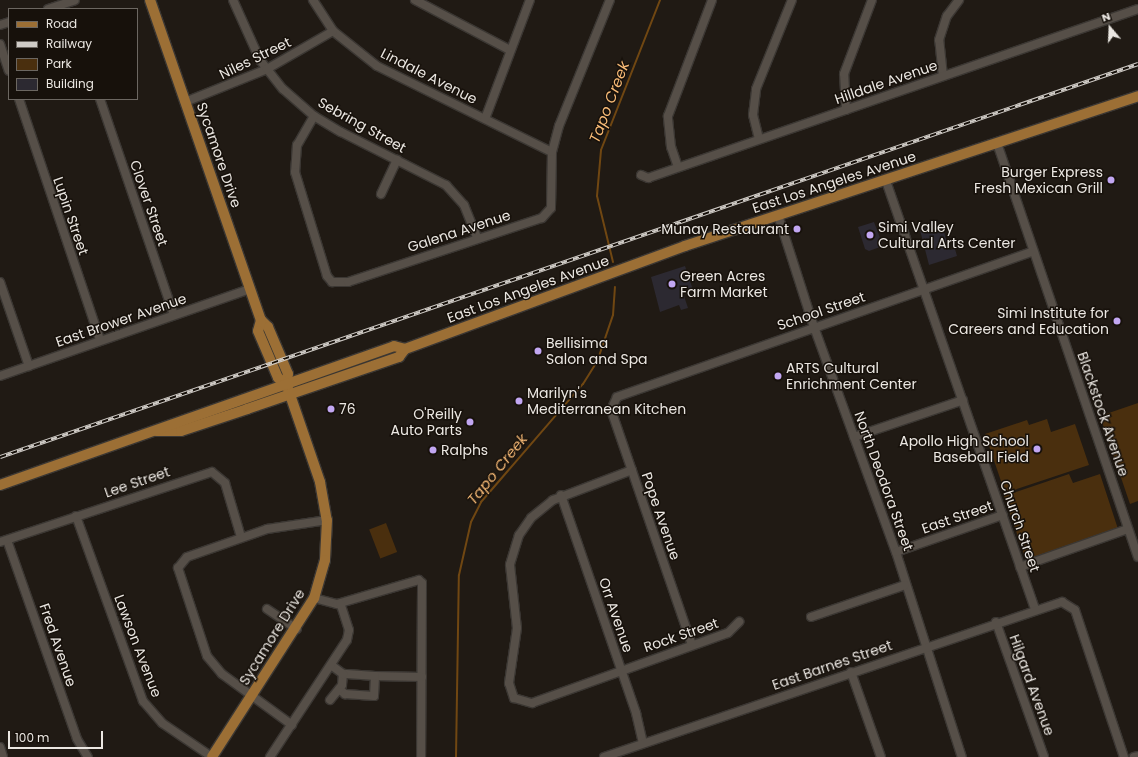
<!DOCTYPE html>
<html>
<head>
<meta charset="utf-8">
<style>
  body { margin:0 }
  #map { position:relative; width:1138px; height:757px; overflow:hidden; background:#201a14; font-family:Poppins,sans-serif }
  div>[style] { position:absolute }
  .green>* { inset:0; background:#4a2f0e; transform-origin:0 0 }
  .stream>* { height:2px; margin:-1px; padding:0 1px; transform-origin:1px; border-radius:1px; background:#704712 }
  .building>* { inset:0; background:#2c2931 }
  .roads { filter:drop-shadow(1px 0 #3b3733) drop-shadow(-1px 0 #3b3733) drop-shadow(0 1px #3b3733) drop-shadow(0 -1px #3b3733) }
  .minor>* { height:8px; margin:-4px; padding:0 4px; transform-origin:4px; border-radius:4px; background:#564f48 }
  .major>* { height:10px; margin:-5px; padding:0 5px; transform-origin:5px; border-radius:5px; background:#9c6f35 }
  .rail>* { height:3.5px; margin-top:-1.75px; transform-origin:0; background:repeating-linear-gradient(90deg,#17110b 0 6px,#d0ccc7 0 12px); box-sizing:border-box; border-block:1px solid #d0ccc7 }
  .dots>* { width:11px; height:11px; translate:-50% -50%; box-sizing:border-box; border:2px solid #17110b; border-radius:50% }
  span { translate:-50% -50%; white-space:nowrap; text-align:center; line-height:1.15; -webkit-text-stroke:3px #17110b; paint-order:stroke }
  .street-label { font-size:14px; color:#ebe7e2 }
  .poi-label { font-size:14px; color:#ebe7e2 }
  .right { translate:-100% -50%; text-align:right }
  .left { translate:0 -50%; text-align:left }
  .water-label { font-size:15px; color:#f8bb77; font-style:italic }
  .legend { position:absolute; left:8px; top:8px; width:130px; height:92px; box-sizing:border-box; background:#17110b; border:1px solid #6c6761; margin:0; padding:5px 7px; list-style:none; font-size:12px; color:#ebe7e2 }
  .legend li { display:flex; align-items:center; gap:8px; height:20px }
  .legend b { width:20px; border:1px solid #6c6761 }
  .north { position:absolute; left:1090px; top:8px; width:40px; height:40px; -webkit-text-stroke:3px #17110b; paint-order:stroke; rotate:341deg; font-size:11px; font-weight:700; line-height:16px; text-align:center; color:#ebe7e2 }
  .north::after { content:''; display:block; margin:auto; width:14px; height:18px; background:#ebe7e2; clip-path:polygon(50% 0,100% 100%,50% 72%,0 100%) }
  .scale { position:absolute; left:8px; top:731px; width:95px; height:18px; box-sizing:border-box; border:2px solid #ebe7e2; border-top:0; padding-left:5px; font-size:12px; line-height:14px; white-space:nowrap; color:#ebe7e2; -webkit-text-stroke:3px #17110b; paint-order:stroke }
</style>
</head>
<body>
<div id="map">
  <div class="green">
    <div style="clip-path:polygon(1138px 403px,1138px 501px,1130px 504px,1100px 416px)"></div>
    <div style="clip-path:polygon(1047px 419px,1051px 432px,1075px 424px,1089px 465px,1005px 493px,985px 434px,1027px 420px,1029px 425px)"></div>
    <div style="clip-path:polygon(1069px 474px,1073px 483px,1100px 474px,1118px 529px,1026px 560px,1004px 496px)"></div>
    <div style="left:386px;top:523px;width:31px;height:18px;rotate:69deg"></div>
  </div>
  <div class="stream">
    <div style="left:613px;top:262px;width:68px;rotate:-103.6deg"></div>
    <div style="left:597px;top:196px;width:46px;rotate:-85deg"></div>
    <div style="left:601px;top:150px;width:161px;rotate:-68.5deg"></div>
    <div style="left:456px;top:757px;width:182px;rotate:-89.1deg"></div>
    <div style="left:459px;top:575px;width:54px;rotate:-77.2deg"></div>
    <div style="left:471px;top:522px;width:22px;rotate:-63deg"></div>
    <div style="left:481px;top:502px;width:156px;rotate:-49.2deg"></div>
    <div style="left:583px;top:384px;width:26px;rotate:-58deg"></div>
    <div style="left:597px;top:362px;width:50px;rotate:-71.2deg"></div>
    <div style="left:613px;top:315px;width:28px;rotate:-86deg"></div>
  </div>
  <div class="building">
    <div style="clip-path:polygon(874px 222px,882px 243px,880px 247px,869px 251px,865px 249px,858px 227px)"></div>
    <div style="clip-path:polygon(934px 225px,942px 226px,950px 250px,955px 249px,957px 256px,929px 265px,920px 230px)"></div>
    <div style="clip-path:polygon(685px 266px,693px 290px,683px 293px,688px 308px,681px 310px,679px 305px,660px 312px,651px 277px)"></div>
  </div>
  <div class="roads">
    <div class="minor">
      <div style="left:233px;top:0;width:66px;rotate:65.8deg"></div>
      <div style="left:260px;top:60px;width:37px;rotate:52deg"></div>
      <div style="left:283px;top:89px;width:41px;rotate:41.1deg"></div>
      <div style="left:314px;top:116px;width:31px;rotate:31deg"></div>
      <div style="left:341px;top:132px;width:118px;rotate:26.8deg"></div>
      <div style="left:446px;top:185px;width:27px;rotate:48deg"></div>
      <div style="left:464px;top:205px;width:35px;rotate:68deg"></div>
      <div style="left:313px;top:0;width:37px;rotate:57deg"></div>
      <div style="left:333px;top:31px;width:56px;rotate:38.5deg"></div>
      <div style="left:377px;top:66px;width:195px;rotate:26.2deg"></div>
      <div style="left:415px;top:0;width:107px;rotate:27.8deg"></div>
      <div style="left:48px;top:9px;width:28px;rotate:-18deg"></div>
      <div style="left:0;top:25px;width:9px;rotate:-18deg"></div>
      <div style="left:0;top:44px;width:28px;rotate:72deg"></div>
      <div style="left:943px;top:76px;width:36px;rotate:-96deg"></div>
      <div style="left:939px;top:40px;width:25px;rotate:-72deg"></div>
      <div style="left:947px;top:16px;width:20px;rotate:-53deg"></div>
      <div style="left:19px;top:99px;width:254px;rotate:71.4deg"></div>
      <div style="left:100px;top:99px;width:228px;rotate:71.1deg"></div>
      <div style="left:185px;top:102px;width:88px;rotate:-21.9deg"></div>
      <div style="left:267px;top:69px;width:76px;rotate:-29.9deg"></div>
      <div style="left:846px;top:110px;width:36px;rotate:-93deg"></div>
      <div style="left:844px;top:74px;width:79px;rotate:-69.3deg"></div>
      <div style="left:314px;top:116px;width:34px;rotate:120deg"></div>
      <div style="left:297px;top:145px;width:27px;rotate:94deg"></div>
      <div style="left:295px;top:172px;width:109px;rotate:72.9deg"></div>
      <div style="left:327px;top:276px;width:8px;rotate:50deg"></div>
      <div style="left:332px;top:282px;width:16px"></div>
      <div style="left:348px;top:282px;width:204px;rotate:-18.3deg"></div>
      <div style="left:542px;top:218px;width:13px;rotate:-48deg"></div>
      <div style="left:551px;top:208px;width:56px;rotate:-89deg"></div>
      <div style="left:552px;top:152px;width:27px;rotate:-75deg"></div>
      <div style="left:559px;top:126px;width:136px;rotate:-68deg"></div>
      <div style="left:485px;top:119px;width:127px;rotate:-69.3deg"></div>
      <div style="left:759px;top:139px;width:25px;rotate:-104deg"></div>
      <div style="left:753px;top:115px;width:26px;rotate:-83deg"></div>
      <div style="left:756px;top:89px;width:96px;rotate:-68deg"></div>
      <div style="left:997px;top:143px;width:437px;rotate:71.2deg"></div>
      <div style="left:678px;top:167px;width:21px;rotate:-109deg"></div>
      <div style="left:671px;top:147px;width:31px;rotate:-96deg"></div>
      <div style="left:668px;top:116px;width:124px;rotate:-69.2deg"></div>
      <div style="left:641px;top:175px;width:8px;rotate:23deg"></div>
      <div style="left:648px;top:178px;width:518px;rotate:-19.03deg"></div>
      <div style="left:886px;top:181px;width:453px;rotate:70.8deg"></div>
      <div style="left:381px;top:194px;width:38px;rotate:-65deg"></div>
      <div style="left:778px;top:215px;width:118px;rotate:72.2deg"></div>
      <div style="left:814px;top:327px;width:239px;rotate:70deg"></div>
      <div style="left:896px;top:552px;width:215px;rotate:72.2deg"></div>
      <div style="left:0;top:282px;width:89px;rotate:71deg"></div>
      <div style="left:0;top:376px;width:265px;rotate:-19.2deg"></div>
      <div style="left:854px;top:437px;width:115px;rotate:-18.7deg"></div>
      <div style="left:632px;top:470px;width:85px;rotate:159.2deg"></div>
      <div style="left:553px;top:500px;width:28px;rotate:141deg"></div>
      <div style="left:531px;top:518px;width:21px;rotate:125deg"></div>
      <div style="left:519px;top:535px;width:31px;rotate:107deg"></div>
      <div style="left:510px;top:565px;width:63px;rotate:83.7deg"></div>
      <div style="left:517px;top:628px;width:56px;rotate:98.3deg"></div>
      <div style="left:509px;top:683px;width:16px;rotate:72deg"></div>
      <div style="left:514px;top:698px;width:19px;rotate:16deg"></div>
      <div style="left:532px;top:703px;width:208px;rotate:-19.7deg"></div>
      <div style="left:728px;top:633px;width:16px;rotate:-45deg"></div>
      <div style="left:561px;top:495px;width:231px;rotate:71deg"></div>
      <div style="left:636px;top:713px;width:31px;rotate:77deg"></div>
      <div style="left:76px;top:516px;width:197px;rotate:70.1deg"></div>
      <div style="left:143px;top:701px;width:29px;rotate:49deg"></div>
      <div style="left:162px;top:723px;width:60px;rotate:34.2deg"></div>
      <div style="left:7px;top:540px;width:211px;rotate:70.6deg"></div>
      <div style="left:77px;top:739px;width:21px;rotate:59deg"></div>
      <div style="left:0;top:542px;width:223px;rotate:-18.3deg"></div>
      <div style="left:212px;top:472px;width:17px;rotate:40deg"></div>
      <div style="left:225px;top:483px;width:56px;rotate:73.5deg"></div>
      <div style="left:896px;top:552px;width:113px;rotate:-19.1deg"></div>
      <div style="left:1020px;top:567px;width:114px;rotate:-19.4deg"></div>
      <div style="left:314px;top:598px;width:24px;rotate:15deg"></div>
      <div style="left:337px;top:604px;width:85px;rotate:-16.3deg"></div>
      <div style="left:419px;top:580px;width:4px;rotate:45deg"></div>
      <div style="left:422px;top:583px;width:174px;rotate:90.3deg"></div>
      <div style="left:267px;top:609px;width:36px;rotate:34deg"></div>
      <div style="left:811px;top:617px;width:99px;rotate:-18.8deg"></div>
      <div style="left:996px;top:622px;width:143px;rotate:70.4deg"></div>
      <div style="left:692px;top:645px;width:249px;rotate:-109deg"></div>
      <div style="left:611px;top:410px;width:14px;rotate:-65deg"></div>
      <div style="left:617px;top:397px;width:441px;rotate:-19.3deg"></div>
      <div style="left:851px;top:672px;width:90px;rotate:70.6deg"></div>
      <div style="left:375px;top:676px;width:47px;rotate:1.2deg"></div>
      <div style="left:339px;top:689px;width:8px;rotate:40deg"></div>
      <div style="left:345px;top:694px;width:29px;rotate:4deg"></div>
      <div style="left:374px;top:696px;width:20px;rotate:-87deg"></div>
      <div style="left:375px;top:676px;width:32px;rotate:-176deg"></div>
      <div style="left:330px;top:700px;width:19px;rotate:-51deg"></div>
      <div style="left:342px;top:685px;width:11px;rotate:-85deg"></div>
      <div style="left:343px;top:674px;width:15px;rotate:-143deg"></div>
      <div style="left:292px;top:725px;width:87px;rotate:-143.9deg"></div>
      <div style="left:222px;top:674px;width:23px;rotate:-130deg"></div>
      <div style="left:207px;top:656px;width:93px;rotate:-108.2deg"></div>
      <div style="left:178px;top:568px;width:14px;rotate:-51deg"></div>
      <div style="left:187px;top:557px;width:85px;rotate:-19.3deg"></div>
      <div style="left:267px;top:529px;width:61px;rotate:-8.5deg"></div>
      <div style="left:0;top:747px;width:10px;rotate:73deg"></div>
      <div style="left:270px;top:757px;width:140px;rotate:-56.7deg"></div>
      <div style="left:347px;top:640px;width:10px;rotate:-79deg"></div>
      <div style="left:349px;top:630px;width:28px;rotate:-108deg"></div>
      <div style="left:604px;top:757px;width:484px;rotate:-18.7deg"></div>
      <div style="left:1062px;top:602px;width:15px;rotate:32deg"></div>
      <div style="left:1075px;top:610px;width:155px;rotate:71.6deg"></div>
      <div style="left:1134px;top:757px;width:4px;rotate:-14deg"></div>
    </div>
    <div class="major">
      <div style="left:150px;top:0;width:339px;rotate:70.9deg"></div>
      <div style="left:261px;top:320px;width:10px;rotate:45deg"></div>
      <div style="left:268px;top:327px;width:51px;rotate:66.9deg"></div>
      <div style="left:288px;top:374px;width:9px;rotate:103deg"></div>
      <div style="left:286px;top:383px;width:105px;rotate:71deg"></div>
      <div style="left:320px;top:482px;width:39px;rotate:80deg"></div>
      <div style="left:327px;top:520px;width:40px;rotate:92.9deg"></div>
      <div style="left:325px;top:560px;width:40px;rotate:106deg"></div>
      <div style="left:314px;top:598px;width:189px;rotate:122.7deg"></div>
      <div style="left:261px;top:320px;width:11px;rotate:105deg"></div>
      <div style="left:258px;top:331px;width:51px;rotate:66.9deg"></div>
      <div style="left:278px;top:378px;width:9px;rotate:32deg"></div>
      <div style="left:156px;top:431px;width:25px"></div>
      <div style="left:181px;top:431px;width:70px;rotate:-18.4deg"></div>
      <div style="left:247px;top:409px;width:161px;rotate:-18.9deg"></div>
      <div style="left:399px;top:357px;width:10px;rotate:-53deg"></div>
      <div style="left:405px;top:349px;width:298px;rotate:-20.2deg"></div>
      <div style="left:685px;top:246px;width:477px;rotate:-18.3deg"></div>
      <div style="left:0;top:485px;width:418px;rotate:-19.4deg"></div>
      <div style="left:394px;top:346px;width:11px;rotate:15deg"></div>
    </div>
  </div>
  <div class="rail">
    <div style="left:0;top:457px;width:1204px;rotate:-19.05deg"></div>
  </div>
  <div class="dots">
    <div style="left:1111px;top:180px;background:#c2a7f2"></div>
    <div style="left:797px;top:229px;background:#c2a7f2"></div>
    <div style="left:870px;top:235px;background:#c2a7f2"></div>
    <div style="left:672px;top:284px;background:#c2a7f2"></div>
    <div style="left:1117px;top:321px;background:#c2a7f2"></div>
    <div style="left:538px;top:351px;background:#c2a7f2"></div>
    <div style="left:778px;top:376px;background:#c2a7f2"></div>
    <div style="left:519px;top:401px;background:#c2a7f2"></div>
    <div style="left:331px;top:409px;background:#c2a7f2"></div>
    <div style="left:470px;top:422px;background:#c2a7f2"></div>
    <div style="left:1037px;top:449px;background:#c2a7f2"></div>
    <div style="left:433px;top:450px;background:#c2a7f2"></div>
  </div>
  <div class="street-label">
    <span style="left:255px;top:58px;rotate:-26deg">Niles Street</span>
    <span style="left:429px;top:76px;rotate:27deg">Lindale Avenue</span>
    <span style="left:886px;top:82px;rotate:-19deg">Hilldale Avenue</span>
    <span style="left:362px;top:125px;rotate:29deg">Sebring Street</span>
    <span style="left:219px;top:155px;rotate:71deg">Sycamore Drive</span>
    <span style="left:834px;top:182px;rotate:-18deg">East Los Angeles Avenue</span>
    <span style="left:149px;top:203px;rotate:71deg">Clover Street</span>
    <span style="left:71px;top:216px;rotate:71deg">Lupin Street</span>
    <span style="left:459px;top:231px;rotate:-18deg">Galena Avenue</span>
    <span style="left:528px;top:289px;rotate:-20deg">East Los Angeles Avenue</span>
    <span style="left:821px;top:311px;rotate:-19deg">School Street</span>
    <span style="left:121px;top:320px;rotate:-19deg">East Brower Avenue</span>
    <span style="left:1103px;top:414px;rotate:71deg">Blackstock Avenue</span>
    <span style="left:884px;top:481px;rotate:70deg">North Deodora Street</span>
    <span style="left:137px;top:482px;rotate:-19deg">Lee Street</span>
    <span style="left:661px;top:516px;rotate:71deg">Pope Avenue</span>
    <span style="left:957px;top:517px;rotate:-19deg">East Street</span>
    <span style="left:1020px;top:526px;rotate:71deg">Church Street</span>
    <span style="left:616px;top:615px;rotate:71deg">Orr Avenue</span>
    <span style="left:681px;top:635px;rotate:-19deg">Rock Street</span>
    <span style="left:272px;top:637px;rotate:-58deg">Sycamore Drive</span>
    <span style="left:58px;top:645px;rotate:71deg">Fred Avenue</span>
    <span style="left:138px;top:646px;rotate:69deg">Lawson Avenue</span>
    <span style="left:832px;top:665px;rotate:-19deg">East Barnes Street</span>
    <span style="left:1032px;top:685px;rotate:70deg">Hilgard Avenue</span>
  </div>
  <div class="poi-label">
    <span class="right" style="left:1103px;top:180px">Burger Express<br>Fresh Mexican Grill</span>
    <span class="left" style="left:878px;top:235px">Simi Valley<br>Cultural Arts Center</span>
    <span class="right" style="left:789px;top:229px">Munay Restaurant</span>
    <span class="left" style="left:680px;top:284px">Green Acres<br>Farm Market</span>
    <span class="right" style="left:1109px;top:321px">Simi Institute for<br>Careers and Education</span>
    <span class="left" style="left:546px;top:351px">Bellisima<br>Salon and Spa</span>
    <span class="left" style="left:786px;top:376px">ARTS Cultural<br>Enrichment Center</span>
    <span class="left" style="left:527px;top:401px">Marilyn's<br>Mediterranean Kitchen</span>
    <span class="left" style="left:339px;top:409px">76</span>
    <span class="right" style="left:462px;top:422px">O'Reilly<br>Auto Parts</span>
    <span class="right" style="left:1029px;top:449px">Apollo High School<br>Baseball Field</span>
    <span class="left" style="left:441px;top:450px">Ralphs</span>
  </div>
  <div class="water-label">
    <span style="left:609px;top:102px;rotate:-69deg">Tapo Creek</span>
    <span style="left:497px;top:469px;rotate:-51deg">Tapo Creek</span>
  </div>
  <ul class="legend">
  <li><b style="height:5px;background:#9c6f35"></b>Road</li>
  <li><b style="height:5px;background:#d0ccc7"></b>Railway</li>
  <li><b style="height:11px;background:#4a2f0e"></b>Park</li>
  <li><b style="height:11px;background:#2c2931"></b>Building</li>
  </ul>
  <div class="north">N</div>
  <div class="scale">100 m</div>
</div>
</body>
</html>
